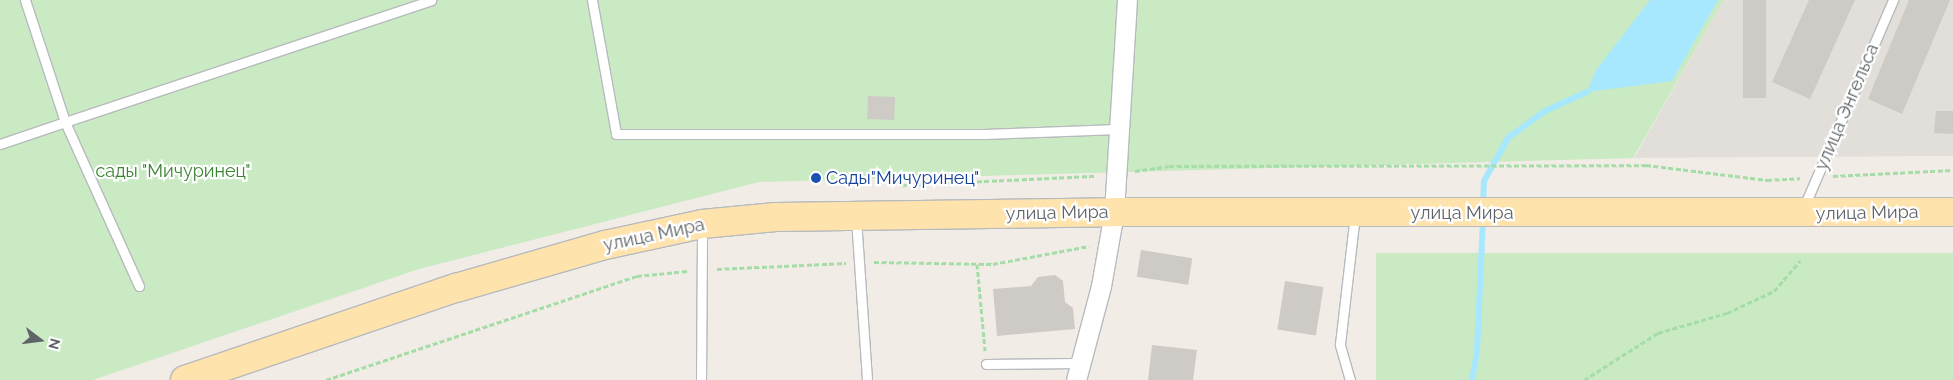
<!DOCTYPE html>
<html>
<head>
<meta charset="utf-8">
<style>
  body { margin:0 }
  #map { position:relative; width:1953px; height:380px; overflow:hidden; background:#f1ede6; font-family:Raleway,sans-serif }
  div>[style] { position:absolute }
  .industrial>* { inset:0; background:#e2dfdb }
  .green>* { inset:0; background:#c9eac2; transform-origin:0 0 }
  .water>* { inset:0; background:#a8e8ff }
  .stream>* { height:6px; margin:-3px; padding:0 3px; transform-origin:3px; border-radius:3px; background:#a8e8ff }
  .building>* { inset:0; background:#cecac5; transform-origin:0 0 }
  .path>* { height:3px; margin-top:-1.5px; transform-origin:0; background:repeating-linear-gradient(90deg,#a4dda8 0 5px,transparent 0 7.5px) }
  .roads { filter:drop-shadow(1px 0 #b7babe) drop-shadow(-1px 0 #b7babe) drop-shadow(0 1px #b7babe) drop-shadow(0 -1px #b7babe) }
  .service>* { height:9px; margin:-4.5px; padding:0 4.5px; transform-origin:4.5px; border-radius:4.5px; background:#fff }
  .minor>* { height:19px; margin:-9.5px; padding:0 9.5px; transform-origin:9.5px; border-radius:9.5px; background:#fff }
  .primary>* { height:28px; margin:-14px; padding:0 14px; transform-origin:14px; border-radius:14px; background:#ffe3ad }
  .dots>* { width:14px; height:14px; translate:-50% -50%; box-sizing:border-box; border:2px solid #fff; border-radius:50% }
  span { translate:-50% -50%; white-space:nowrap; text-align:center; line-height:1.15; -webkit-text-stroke:4.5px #fff; paint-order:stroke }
  .street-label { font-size:18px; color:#5e6468 }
  .park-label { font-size:18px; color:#3a852f }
  .transit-label { font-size:18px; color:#164399 }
  .left { translate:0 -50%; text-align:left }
  .north { position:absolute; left:15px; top:315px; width:50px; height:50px; -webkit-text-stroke:4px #fff; paint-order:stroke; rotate:105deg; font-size:14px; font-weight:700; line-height:20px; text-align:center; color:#5e6468 }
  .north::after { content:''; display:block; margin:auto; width:18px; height:22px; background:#5e6468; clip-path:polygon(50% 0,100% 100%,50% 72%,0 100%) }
</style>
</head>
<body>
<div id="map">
  <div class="industrial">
    <div style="clip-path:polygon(1724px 0,1953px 0,1953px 156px,1634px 158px)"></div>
  </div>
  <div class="green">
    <div style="clip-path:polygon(0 0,1724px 0,1633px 158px,759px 182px,419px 269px,93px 380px,0 380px)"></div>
    <div style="left:1953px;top:253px;width:127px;height:577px;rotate:90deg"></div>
  </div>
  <div class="water">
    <div style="clip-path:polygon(1650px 0,1718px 0,1672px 81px,1587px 92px,1596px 70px)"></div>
  </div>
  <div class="stream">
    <div style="left:1483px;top:207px;width:26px;rotate:-88deg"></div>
    <div style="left:1484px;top:181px;width:49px;rotate:-60.8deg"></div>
    <div style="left:1508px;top:138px;width:46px;rotate:-36.1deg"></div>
    <div style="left:1545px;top:111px;width:46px;rotate:-24.3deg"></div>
    <div style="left:1472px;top:380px;width:29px;rotate:-80deg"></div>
    <div style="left:1477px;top:351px;width:132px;rotate:-87.4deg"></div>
  </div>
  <div class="building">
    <div style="left:1743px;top:0;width:23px;height:98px"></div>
    <div style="clip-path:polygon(1809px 0,1855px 0,1810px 99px,1772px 82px)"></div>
    <div style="clip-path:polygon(1909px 0,1950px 0,1902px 114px,1868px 99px)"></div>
    <div style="left:868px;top:96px;width:27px;height:23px;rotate:2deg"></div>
    <div style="clip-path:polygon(1936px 111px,1953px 111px,1953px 134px,1934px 133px)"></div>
    <div style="left:1141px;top:250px;width:52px;height:27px;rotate:9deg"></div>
    <div style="clip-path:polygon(1055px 275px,1063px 281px,1065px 302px,1073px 308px,1075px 329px,997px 336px,993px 289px,1031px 286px,1038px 277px)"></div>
    <div style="left:1285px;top:281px;width:39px;height:49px;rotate:9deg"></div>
    <div style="clip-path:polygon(1152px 345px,1197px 350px,1193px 380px,1148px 380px)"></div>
  </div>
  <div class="path">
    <div style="left:1135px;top:171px;width:34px;rotate:-8deg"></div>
    <div style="left:1169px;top:166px;width:477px;rotate:-0.1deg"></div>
    <div style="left:1646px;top:165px;width:122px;rotate:7.1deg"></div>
    <div style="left:1767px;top:180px;width:33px;rotate:-3deg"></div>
    <div style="left:1833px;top:176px;width:120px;rotate:-2.9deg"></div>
    <div style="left:902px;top:185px;width:194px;rotate:-2.7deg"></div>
    <div style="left:874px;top:262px;width:119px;rotate:1deg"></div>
    <div style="left:993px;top:264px;width:98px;rotate:-10.6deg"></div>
    <div style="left:977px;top:264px;width:87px;rotate:84.7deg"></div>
    <div style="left:717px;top:269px;width:129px;rotate:-2.7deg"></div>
    <div style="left:326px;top:380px;width:328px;rotate:-18.5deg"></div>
    <div style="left:637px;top:276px;width:51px;rotate:-5.6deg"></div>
    <div style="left:1584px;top:380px;width:88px;rotate:-32.4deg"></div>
    <div style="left:1658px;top:333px;width:72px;rotate:-16.2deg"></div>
    <div style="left:1727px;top:313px;width:52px;rotate:-25.1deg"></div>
    <div style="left:1774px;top:291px;width:40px;rotate:-49deg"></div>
  </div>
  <div class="roads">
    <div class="service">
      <div style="left:25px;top:0;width:128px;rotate:71.8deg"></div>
      <div style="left:65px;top:122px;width:386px;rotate:-18.4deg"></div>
      <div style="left:592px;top:0;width:136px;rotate:79.8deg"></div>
      <div style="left:616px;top:134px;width:368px"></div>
      <div style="left:984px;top:134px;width:134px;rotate:-2.1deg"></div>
      <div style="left:0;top:144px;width:69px;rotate:-18.7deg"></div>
      <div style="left:65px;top:122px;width:180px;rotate:65.7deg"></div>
      <div style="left:1803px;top:209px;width:228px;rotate:-66.7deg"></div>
      <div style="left:856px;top:218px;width:162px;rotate:86.1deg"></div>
      <div style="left:986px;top:364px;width:92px;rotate:-0.6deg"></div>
      <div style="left:701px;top:380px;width:154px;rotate:-89.6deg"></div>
      <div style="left:1350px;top:380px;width:37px;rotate:-106deg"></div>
      <div style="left:1340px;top:344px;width:130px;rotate:-83.4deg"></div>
    </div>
    <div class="minor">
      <div style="left:1076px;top:380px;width:97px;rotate:-75.1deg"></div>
      <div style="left:1101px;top:286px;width:75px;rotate:-80deg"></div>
      <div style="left:1114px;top:212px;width:212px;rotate:-86.5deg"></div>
    </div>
    <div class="primary">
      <div style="left:185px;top:380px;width:286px;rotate:-18.8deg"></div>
      <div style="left:456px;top:288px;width:155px;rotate:-16.1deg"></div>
      <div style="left:605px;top:245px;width:99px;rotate:-12.2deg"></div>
      <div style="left:702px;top:224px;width:74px;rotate:-5.4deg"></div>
      <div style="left:776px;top:217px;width:338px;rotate:-0.8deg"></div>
      <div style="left:1114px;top:212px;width:839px"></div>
    </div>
  </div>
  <div class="dots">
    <div style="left:816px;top:178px;background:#1a4fb4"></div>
  </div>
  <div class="street-label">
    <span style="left:1847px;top:107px;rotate:-67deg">улица Энгельса</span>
    <span style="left:1057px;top:213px;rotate:-1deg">улица Мира</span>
    <span style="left:1462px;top:213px">улица Мира</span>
    <span style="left:1867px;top:213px;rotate:-1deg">улица Мира</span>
    <span style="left:654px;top:235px;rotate:-12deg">улица Мира</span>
  </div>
  <div class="park-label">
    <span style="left:173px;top:171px">сады "Мичуринец"</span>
  </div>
  <div class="transit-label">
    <span class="left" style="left:826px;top:178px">Сады"Мичуринец"</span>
  </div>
  <div class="north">N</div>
</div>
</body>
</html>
